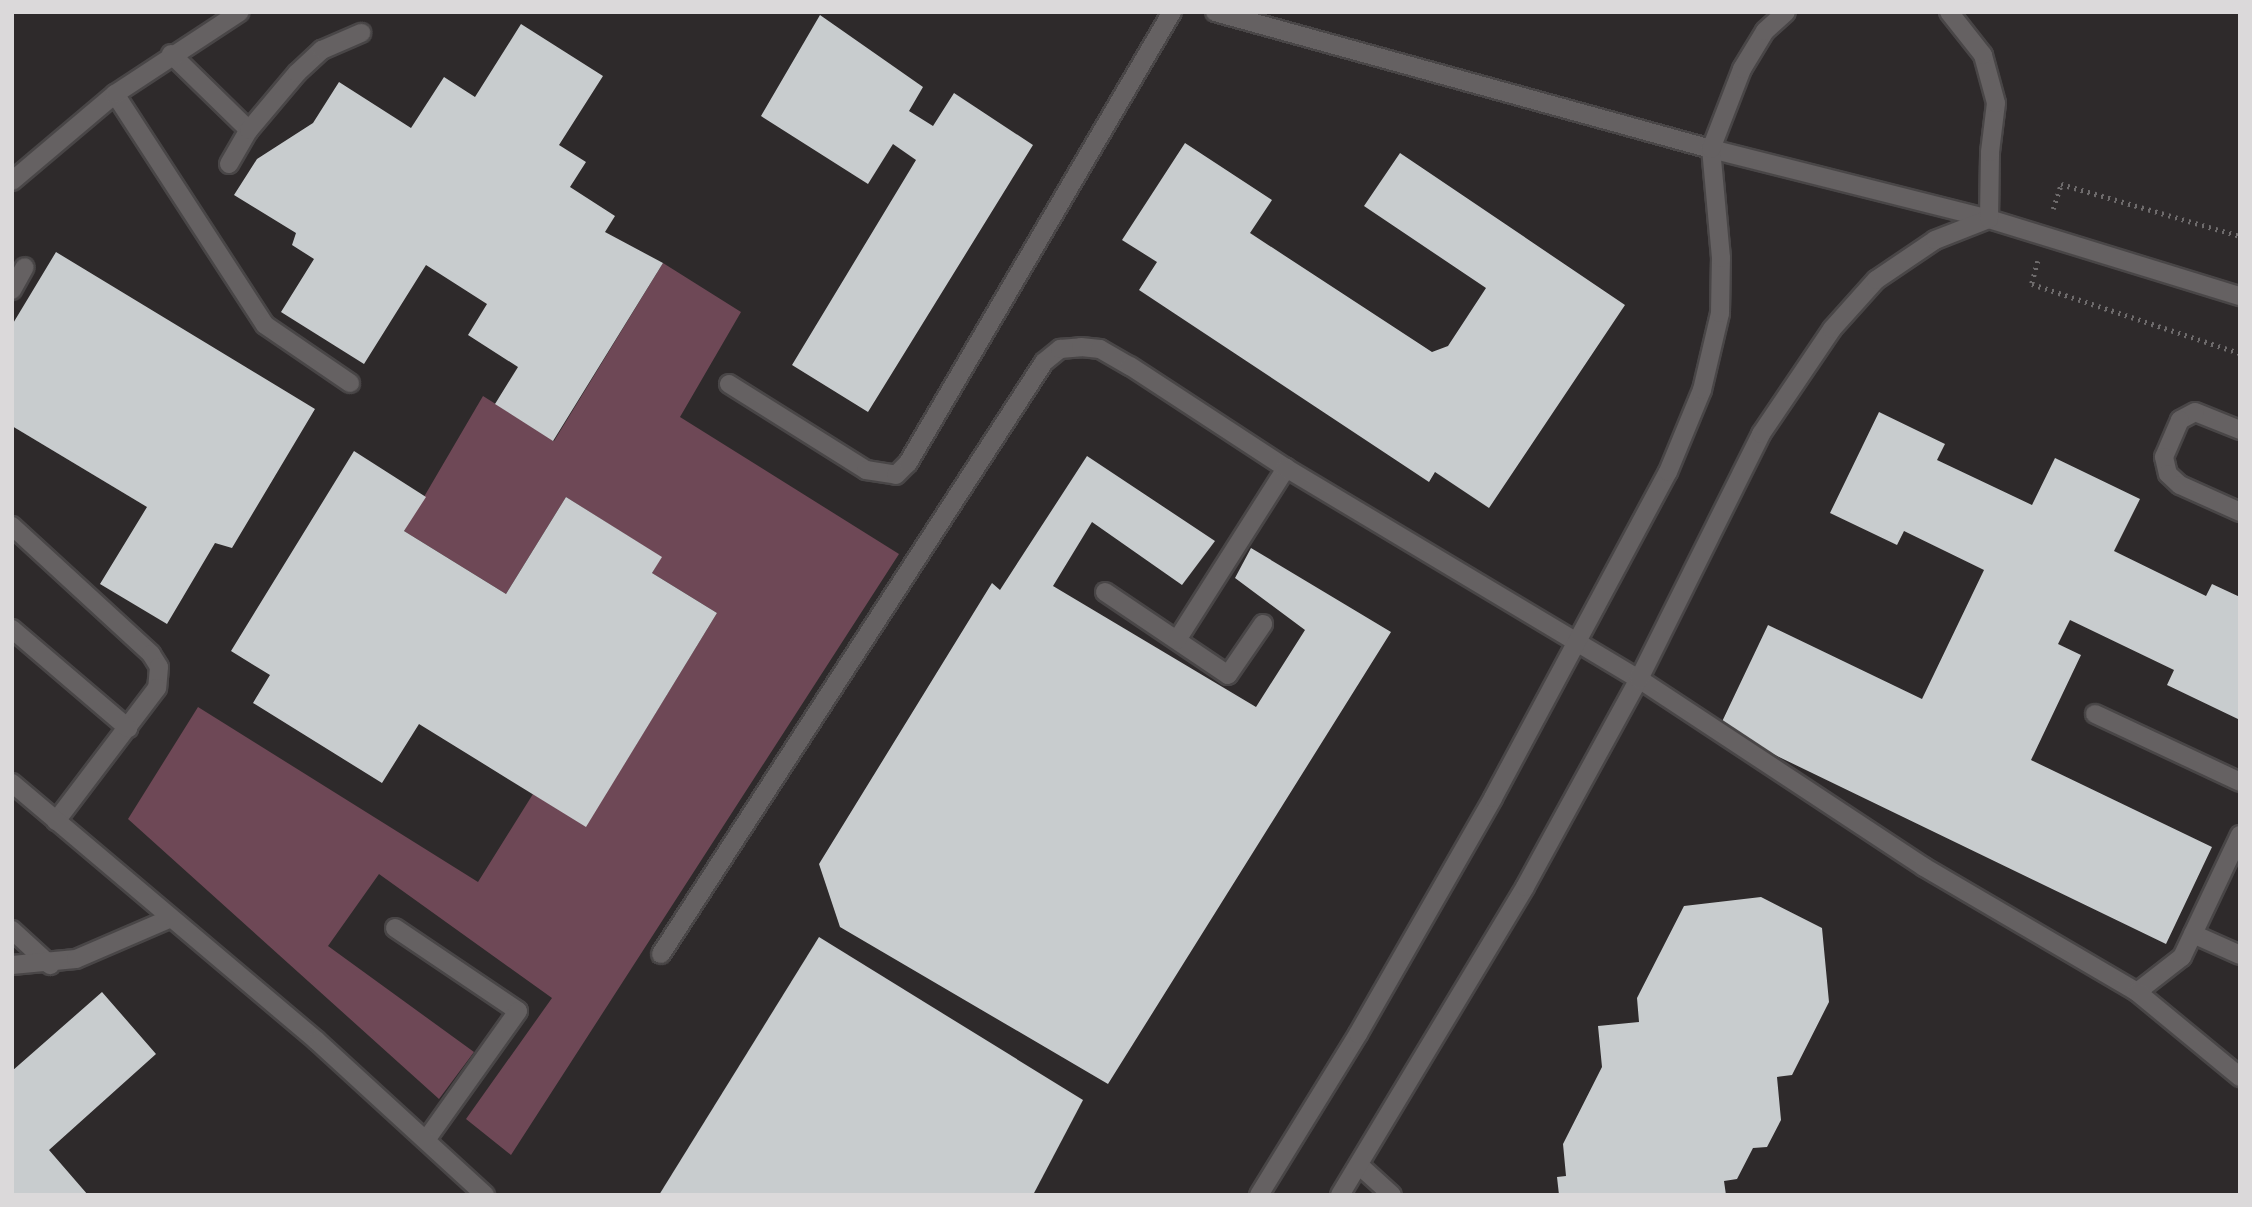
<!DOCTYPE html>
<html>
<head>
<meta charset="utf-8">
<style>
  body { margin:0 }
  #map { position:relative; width:2252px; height:1207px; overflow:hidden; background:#2e2a2b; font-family:"Noto Sans",sans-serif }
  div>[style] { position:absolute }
  .green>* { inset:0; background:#6e4856 }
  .building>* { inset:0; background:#c8ccce }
  .path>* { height:4.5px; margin-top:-2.25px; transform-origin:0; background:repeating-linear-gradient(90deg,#6e6b6c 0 2px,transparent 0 7px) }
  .roads { filter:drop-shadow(2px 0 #494647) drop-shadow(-2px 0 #494647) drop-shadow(0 2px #494647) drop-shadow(0 -2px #494647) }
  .service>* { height:18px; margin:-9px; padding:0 9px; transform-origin:9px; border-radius:9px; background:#656162 }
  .minor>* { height:18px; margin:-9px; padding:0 9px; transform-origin:9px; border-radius:9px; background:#656162 }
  span { translate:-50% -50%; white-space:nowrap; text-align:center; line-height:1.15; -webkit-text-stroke:7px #2e2a2b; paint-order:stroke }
  .frame { position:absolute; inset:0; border:14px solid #dbd9da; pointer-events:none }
</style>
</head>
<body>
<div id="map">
  <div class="green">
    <div style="clip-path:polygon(663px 263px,741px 312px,680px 417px,899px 554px,511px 1155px,466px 1119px,552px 998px,379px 874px,328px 946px,474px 1052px,439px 1099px,128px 819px,198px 707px,478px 882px,533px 794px,586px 826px,717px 613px,652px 573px,661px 557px,566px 497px,506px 594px,404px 531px,483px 396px,554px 441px)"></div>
  </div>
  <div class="building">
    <div style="clip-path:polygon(820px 15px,923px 87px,909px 111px,933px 126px,954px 93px,1033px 145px,868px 412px,792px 365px,916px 160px,893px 144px,868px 184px,761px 116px)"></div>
    <div style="clip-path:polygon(521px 24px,603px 76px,559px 145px,586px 162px,570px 187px,615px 216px,605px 232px,663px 263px,553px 441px,495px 404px,518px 367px,468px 335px,487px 304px,426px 265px,364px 364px,281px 312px,314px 259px,292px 245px,296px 233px,234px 195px,257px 159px,313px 123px,339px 82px,411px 128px,444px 77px,475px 97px)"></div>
    <div style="clip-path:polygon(1185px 143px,1272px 200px,1250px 233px,1432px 352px,1448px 346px,1486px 288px,1364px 206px,1400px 153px,1625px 305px,1489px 508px,1435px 472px,1429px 482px,1139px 290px,1157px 262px,1122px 240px)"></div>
    <div style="clip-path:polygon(56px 252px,315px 409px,232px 548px,215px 543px,167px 624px,100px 584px,147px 507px,12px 426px,12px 325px)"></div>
    <div style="clip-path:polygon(1879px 412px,1945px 444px,1937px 460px,2032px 505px,2055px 458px,2140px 499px,2114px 551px,2206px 596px,2212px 584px,2240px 597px,2240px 720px,2167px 685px,2174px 670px,2070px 620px,2058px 644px,2081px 655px,2031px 760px,2212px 847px,2166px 944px,1719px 728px,1768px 625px,1922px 699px,1984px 570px,1904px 531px,1897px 545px,1830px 513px)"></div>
    <div style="clip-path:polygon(354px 451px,426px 497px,404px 531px,506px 594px,566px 497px,662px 557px,652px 573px,717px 613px,586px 827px,419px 724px,382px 783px,253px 703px,270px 675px,231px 651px)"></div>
    <div style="clip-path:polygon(1087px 456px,1215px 541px,1182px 585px,1092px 522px,1053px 586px,1256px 707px,1305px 630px,1235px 578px,1251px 548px,1391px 632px,1108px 1084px,840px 927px,819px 864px,992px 583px,1000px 590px)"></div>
    <div style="clip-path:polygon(1761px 897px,1822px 928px,1829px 1002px,1792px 1075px,1777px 1077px,1781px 1120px,1767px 1147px,1753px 1148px,1737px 1179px,1724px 1181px,1726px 1195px,1559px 1195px,1557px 1177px,1566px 1176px,1563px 1144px,1602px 1067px,1598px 1026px,1639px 1022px,1637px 998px,1684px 906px)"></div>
    <div style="clip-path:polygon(819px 937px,1083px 1100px,1033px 1195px,659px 1195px)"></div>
    <div style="clip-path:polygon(102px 992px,156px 1054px,49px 1150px,88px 1195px,12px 1195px,12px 1071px)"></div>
  </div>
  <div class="path">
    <div style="left:2053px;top:209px;width:26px;rotate:-72deg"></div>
    <div style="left:2061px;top:184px;width:186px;rotate:16.2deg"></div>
    <div style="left:2038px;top:261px;width:24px;rotate:105deg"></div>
    <div style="left:2032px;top:284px;width:219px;rotate:18.4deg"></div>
  </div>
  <div class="roads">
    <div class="service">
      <div style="left:171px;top:54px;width:109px;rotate:44.3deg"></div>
      <div style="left:115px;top:94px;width:275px;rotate:57deg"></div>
      <div style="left:265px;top:325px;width:103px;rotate:34.3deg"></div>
      <div style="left:229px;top:164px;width:39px;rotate:-60deg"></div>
      <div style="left:249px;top:130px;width:75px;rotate:-49.9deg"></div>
      <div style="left:297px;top:73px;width:34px;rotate:-43deg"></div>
      <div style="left:322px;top:50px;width:43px;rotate:-23.6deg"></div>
      <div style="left:12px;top:290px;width:26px;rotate:-61deg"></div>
      <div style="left:729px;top:384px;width:162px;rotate:32.1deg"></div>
      <div style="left:866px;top:470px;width:30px;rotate:9deg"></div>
      <div style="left:896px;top:475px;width:17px;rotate:-45deg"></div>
      <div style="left:908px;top:463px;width:523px;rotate:-59.66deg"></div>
      <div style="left:2240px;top:430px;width:48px;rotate:-158.2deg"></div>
      <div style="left:2195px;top:412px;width:17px;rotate:152deg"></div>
      <div style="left:2180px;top:420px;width:40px;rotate:113.4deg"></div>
      <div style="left:2164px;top:457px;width:17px;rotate:77deg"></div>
      <div style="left:2168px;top:474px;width:16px;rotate:43deg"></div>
      <div style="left:2180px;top:485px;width:66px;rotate:24.2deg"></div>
      <div style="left:12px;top:526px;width:189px;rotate:42.6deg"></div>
      <div style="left:151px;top:654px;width:15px;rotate:58deg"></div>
      <div style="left:159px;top:667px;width:21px;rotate:95deg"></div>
      <div style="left:157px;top:688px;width:167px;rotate:127.2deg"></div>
      <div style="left:1105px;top:592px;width:148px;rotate:34deg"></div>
      <div style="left:1228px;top:675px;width:62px;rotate:-55.5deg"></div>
      <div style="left:12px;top:629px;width:153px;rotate:40.5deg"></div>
      <div style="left:1177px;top:640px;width:204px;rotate:-57.6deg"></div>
      <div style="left:2095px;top:714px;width:160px;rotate:25.1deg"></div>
      <div style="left:395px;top:928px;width:148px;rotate:34deg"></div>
      <div style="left:518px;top:1011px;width:158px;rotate:125.5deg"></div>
      <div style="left:12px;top:930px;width:52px;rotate:42.6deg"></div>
      <div style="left:2193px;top:934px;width:51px;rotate:24.1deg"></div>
      <div style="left:12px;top:965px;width:64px;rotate:-5.4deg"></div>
      <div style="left:76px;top:959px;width:103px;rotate:-23.3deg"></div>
      <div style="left:2137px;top:992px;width:57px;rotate:-37.9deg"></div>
      <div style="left:2182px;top:957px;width:135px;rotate:-64.6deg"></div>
    </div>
    <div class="minor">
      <div style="left:1215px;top:12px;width:515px;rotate:15.44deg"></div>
      <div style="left:1711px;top:149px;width:287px;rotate:14.1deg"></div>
      <div style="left:1989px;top:219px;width:263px;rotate:17.1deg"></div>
      <div style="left:12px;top:181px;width:135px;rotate:-40.2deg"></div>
      <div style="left:115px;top:94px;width:149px;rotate:-33.3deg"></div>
      <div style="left:12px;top:783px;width:399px;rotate:40.2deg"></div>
      <div style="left:317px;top:1041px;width:228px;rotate:42.5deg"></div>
      <div style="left:661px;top:954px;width:705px;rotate:-57.1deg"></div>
      <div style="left:1044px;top:362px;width:21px;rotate:-39deg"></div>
      <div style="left:1060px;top:349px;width:21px;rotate:-5deg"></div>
      <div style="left:1081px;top:347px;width:19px;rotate:6deg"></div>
      <div style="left:1100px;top:349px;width:34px;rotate:30deg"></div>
      <div style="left:1130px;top:366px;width:186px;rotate:33.2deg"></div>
      <div style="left:1286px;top:468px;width:411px;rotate:30.9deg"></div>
      <div style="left:1639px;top:679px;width:341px;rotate:33.4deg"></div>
      <div style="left:1924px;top:867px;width:247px;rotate:30.4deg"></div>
      <div style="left:2137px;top:992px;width:134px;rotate:39.5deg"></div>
      <div style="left:1360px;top:1166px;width:43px;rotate:42.2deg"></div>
      <div style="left:1259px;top:1195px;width:189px;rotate:-58.4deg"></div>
      <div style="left:1358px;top:1034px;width:272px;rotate:-60.2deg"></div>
      <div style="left:1493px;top:798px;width:370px;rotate:-61.8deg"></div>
      <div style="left:1668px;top:472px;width:89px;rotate:-67.5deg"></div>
      <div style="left:1702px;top:390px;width:79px;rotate:-76.8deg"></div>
      <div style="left:1720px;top:313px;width:55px;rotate:-89deg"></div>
      <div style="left:1721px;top:258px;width:109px;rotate:-95.2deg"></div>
      <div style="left:1711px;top:149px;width:86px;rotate:-68.8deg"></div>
      <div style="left:1742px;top:69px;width:44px;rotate:-58.8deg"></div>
      <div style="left:1765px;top:31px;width:28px;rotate:-42deg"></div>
      <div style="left:1340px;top:1195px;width:359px;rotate:-59deg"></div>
      <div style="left:1525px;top:887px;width:237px;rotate:-61.3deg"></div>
      <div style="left:1639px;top:679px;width:274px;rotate:-63.5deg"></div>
      <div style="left:1761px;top:434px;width:127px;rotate:-55.9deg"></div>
      <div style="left:1832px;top:329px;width:66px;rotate:-48.1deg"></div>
      <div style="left:1876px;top:280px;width:71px;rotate:-34.1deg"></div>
      <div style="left:1935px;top:240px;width:58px;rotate:-21.3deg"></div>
      <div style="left:1989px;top:219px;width:67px;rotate:-89.1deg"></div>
      <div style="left:1990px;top:152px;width:49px;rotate:-83deg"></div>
      <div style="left:1996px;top:103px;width:50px;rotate:-105.2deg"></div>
      <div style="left:1983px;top:55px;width:55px;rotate:-128.3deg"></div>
    </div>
  </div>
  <div class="frame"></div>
</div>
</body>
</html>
